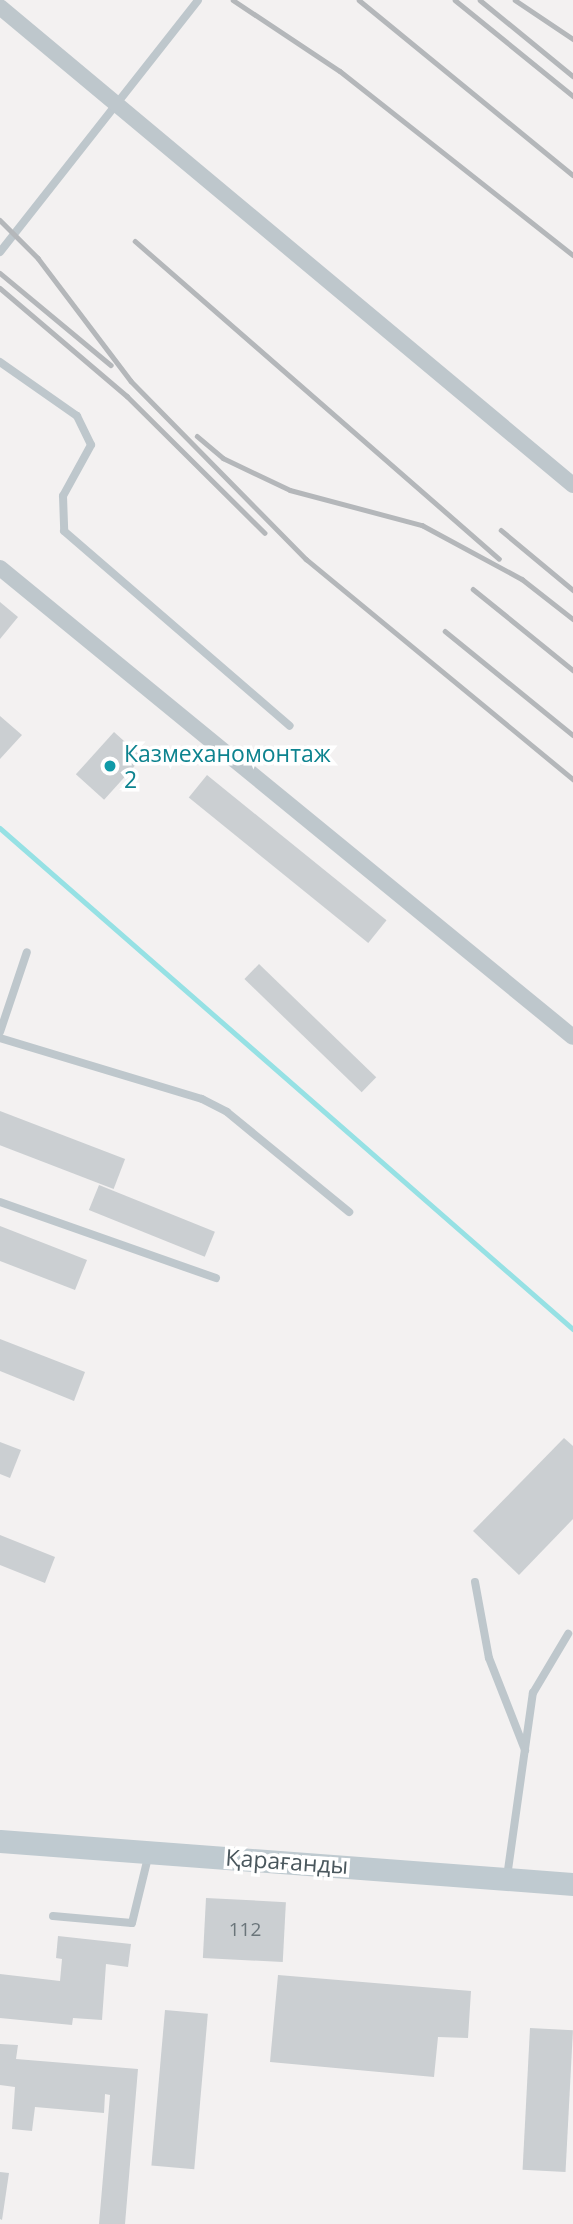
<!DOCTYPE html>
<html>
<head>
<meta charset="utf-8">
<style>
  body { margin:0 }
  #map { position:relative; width:573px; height:2224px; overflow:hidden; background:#f3f1f1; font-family:"Open Sans",sans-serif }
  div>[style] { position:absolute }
  .stream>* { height:4.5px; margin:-2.25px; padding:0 2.25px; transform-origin:2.25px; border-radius:2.25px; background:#96e1e4 }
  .building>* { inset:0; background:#cbcfd2; transform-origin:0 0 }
  .lane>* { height:8px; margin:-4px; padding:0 4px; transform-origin:4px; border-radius:4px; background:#bec7cc }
  .street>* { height:16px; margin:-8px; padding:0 8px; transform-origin:8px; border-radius:8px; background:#bec7cc }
  .secondary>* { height:23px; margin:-11.5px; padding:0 11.5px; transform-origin:11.5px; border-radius:11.5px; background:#bfcad0 }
  .rail>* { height:4.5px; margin:-2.25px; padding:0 2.25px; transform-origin:2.25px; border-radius:2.25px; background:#b4b7ba }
  .dots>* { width:19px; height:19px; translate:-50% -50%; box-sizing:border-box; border:4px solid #fff; border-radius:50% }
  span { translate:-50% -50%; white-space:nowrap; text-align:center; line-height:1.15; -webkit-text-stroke:7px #fff; paint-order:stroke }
  .number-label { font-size:19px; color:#6a757a }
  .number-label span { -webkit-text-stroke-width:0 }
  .culture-label { font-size:23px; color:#0d838f }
  .left { translate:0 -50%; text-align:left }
  .street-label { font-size:23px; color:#4a575d }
</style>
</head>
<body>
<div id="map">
  <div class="stream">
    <div style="left:0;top:828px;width:761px;rotate:41.16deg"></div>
  </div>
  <div class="building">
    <div style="clip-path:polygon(0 602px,18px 617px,0 639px)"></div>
    <div style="clip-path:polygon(0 716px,22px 735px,0 759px)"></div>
    <div style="left:114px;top:732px;width:38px;height:57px;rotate:42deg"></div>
    <div style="left:207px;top:775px;width:231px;height:29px;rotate:39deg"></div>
    <div style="left:259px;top:964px;width:163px;height:21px;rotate:44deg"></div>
    <div style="left:0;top:1111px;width:134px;height:32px;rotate:21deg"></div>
    <div style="left:99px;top:1185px;width:125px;height:27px;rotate:22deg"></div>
    <div style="clip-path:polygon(0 1226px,87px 1260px,75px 1290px,0 1261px)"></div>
    <div style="clip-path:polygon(0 1339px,85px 1372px,74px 1401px,0 1371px)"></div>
    <div style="clip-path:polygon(564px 1438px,573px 1446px,573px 1519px,519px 1575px,473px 1531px)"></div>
    <div style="clip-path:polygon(0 1442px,21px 1450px,10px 1478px,0 1474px)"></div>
    <div style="clip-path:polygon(0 1535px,55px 1557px,45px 1583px,0 1565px)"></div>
    <div style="left:206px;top:1898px;width:80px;height:60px;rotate:3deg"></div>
    <div style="clip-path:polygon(58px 1936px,131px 1944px,128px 1967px,106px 1964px,102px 2020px,73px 2018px,72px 2025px,0 2018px,0 1974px,60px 1981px,62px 1959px,56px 1958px)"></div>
    <div style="clip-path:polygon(278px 1975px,471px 1991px,468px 2038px,438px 2037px,434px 2077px,270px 2062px)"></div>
    <div style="left:165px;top:2010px;width:43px;height:156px;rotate:5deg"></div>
    <div style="left:530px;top:2028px;width:43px;height:142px;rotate:3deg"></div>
    <div style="clip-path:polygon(0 2044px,18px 2045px,16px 2059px,138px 2069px,125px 2224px,99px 2224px,110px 2095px,105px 2094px,104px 2113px,35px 2107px,32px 2131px,12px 2129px,15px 2087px,0 2085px)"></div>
    <div style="clip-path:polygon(0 2172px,9px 2173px,2px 2220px,0 2219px)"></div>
  </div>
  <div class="lane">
    <div style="left:0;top:252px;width:320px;rotate:-51.8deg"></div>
    <div style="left:0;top:362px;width:94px;rotate:35deg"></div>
    <div style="left:77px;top:416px;width:32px;rotate:64deg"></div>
    <div style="left:91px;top:445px;width:58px;rotate:118.8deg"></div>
    <div style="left:63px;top:496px;width:35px;rotate:88deg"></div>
    <div style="left:64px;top:531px;width:298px;rotate:40.8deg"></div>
    <div style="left:0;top:1032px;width:84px;rotate:-71.4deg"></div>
    <div style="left:0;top:1038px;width:211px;rotate:16.8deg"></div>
    <div style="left:202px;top:1099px;width:28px;rotate:27deg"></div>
    <div style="left:227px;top:1112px;width:158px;rotate:39.3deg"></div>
    <div style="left:0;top:1202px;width:229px;rotate:19.4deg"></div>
    <div style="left:475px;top:1582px;width:77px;rotate:79.6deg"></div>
    <div style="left:489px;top:1658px;width:99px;rotate:68.6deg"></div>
    <div style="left:507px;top:1877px;width:186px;rotate:-82deg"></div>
    <div style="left:533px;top:1693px;width:69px;rotate:-59.3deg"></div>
    <div style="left:53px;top:1916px;width:79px;rotate:5.1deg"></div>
    <div style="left:132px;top:1923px;width:72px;rotate:-76.3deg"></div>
  </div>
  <div class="street">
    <div style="left:0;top:7px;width:746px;rotate:39.84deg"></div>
    <div style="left:0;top:568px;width:740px;rotate:39.3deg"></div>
  </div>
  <div class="secondary">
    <div style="left:0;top:1841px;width:575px;rotate:4.29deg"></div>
  </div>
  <div class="rail">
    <div style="left:233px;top:0;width:128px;rotate:33.6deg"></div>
    <div style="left:340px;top:71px;width:297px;rotate:38.3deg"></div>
    <div style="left:359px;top:0;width:276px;rotate:39.3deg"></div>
    <div style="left:455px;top:0;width:152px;rotate:39.1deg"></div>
    <div style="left:480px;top:0;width:120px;rotate:39.3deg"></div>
    <div style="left:515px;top:0;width:70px;rotate:33.9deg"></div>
    <div style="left:0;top:220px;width:54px;rotate:45deg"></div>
    <div style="left:38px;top:258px;width:154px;rotate:52.9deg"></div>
    <div style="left:131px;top:381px;width:250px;rotate:45.5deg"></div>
    <div style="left:306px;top:559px;width:346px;rotate:39.5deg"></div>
    <div style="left:135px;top:241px;width:483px;rotate:41.1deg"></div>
    <div style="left:0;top:273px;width:144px;rotate:39.7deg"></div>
    <div style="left:0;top:288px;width:167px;rotate:40.4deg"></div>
    <div style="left:127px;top:396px;width:194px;rotate:44.8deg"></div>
    <div style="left:197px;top:436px;width:34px;rotate:40deg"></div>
    <div style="left:223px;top:458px;width:74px;rotate:25.5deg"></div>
    <div style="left:290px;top:490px;width:137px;rotate:14.9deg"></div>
    <div style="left:422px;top:525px;width:114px;rotate:28.4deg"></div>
    <div style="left:522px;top:579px;width:65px;rotate:38.1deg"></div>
    <div style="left:501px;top:530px;width:94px;rotate:39.8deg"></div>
    <div style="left:473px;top:589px;width:129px;rotate:39deg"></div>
    <div style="left:445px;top:631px;width:165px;rotate:39.1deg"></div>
  </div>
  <div class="dots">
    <div style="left:110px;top:766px;background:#0f9aa8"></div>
  </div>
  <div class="number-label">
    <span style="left:245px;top:1930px">112</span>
  </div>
  <div class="culture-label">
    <span class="left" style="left:124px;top:766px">Казмеханомонтаж<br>2</span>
  </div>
  <div class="street-label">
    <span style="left:287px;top:1861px;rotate:4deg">Қарағанды</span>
  </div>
</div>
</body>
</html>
